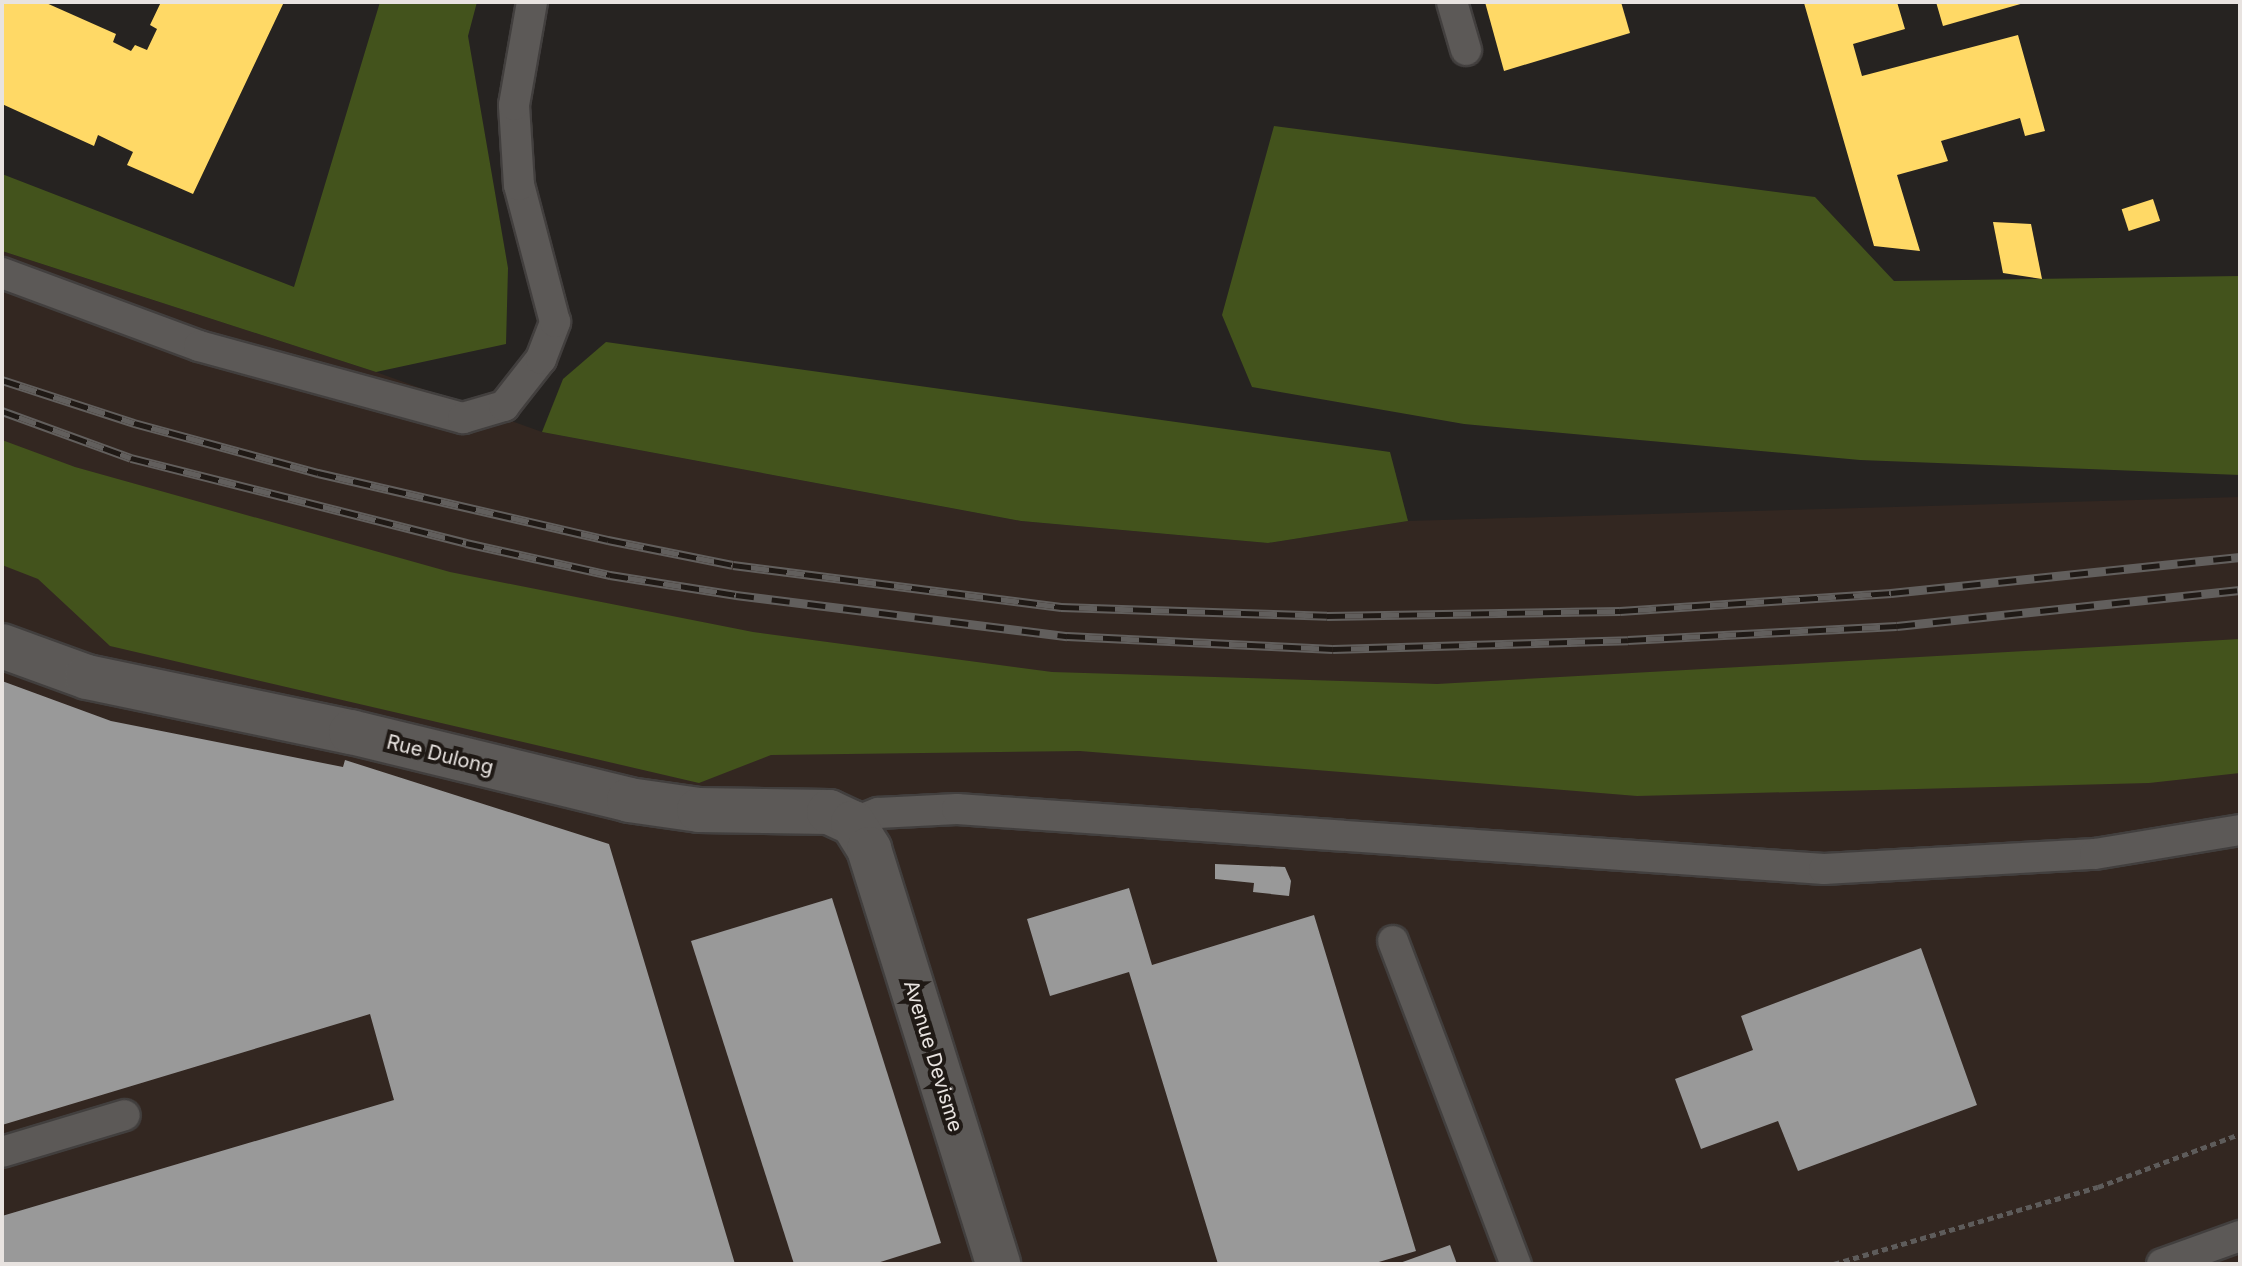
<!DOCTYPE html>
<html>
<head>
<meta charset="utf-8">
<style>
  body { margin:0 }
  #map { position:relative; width:2242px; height:1266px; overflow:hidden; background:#262321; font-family:Inter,sans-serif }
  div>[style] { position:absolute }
  .built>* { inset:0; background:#332721 }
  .forest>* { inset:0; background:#43531c }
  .homes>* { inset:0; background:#ffd966; transform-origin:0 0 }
  .industry>* { inset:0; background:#999 }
  .path>* { height:5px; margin-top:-2.5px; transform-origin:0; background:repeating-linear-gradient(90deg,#5e5c5b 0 6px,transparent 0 10px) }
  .roads { filter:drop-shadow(2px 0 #423f3e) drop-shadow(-2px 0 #423f3e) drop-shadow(0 2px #423f3e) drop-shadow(0 -2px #423f3e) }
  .lane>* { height:30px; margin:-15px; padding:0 15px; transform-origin:15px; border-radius:15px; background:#5c5957 }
  .street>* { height:44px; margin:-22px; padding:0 22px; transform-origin:22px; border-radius:22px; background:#5c5957 }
  .rail>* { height:9px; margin-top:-4.5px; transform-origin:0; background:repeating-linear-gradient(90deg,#1f1915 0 18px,#625f5d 0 36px); box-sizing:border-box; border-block:2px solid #625f5d }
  span { translate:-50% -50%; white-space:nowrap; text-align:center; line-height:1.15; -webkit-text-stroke:8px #1f1915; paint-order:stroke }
  .street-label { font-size:20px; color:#e8e3e0 }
  .frame { position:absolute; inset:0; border:4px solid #e8e3e0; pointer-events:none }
</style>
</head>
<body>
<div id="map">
  <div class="built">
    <div style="clip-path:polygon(2px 251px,376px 372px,542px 432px,1021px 521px,1268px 543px,1408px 521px,2240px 497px,2240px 1264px,2px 1264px)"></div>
  </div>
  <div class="forest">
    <div style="clip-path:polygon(380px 2px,477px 2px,468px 36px,508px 268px,506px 344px,376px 372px,2px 251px,2px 174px,294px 287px)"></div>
    <div style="clip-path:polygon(1274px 126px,1815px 197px,1894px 281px,2240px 276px,2240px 475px,1860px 460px,1464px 424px,1252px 387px,1222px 315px)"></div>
    <div style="clip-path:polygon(606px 342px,1390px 452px,1408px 521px,1268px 543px,1021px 521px,542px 432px,563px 379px)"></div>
    <div style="clip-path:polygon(2px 440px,75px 467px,450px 572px,753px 632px,1052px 672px,1437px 684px,2240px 639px,2240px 773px,2149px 783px,1637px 796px,1080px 751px,771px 755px,699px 783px,110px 646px,38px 579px,2px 565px)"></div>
  </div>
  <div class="homes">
    <div style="clip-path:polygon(2px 2px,44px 2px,116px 34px,113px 42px,131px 51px,135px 45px,147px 50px,157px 29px,150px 25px,161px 2px,284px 2px,193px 194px,127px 165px,133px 152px,98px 135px,94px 146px,2px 104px)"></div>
    <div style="clip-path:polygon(1485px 2px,1621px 2px,1630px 33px,1504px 71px)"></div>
    <div style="clip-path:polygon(1897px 2px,1905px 29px,1853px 44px,1862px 76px,2018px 35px,2045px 131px,2025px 136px,2020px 118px,1941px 141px,1948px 161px,1897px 175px,1920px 251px,1874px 246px,1804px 3px)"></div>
    <div style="clip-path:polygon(1936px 2px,2024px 2px,2024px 3px,1943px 26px)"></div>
    <div style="left:2153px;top:199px;width:23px;height:33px;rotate:72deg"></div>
    <div style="clip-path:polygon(1993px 222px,2031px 224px,2042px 279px,2003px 273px)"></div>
  </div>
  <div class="industry">
    <div style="clip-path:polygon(2px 681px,111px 721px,343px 767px,345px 760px,609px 844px,735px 1264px,2px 1264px,2px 1216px,394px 1100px,370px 1014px,2px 1125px)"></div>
    <div style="clip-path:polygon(1215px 864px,1285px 867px,1291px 881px,1289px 896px,1253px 892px,1254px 883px,1215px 879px)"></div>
    <div style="clip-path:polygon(1129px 888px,1152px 965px,1314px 915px,1416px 1251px,1372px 1264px,1218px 1264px,1129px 972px,1050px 996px,1027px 919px)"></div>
    <div style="clip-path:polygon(832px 898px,941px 1243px,874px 1264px,794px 1264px,691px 941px)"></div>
    <div style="clip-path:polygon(1921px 948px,1977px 1105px,1798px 1171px,1778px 1121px,1701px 1149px,1675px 1079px,1753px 1050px,1741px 1016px)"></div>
    <div style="clip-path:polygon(1450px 1245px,1457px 1264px,1397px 1264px)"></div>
  </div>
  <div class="path">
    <div style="left:1834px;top:1264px;width:275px;rotate:-16.3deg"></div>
    <div style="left:2098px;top:1187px;width:152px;rotate:-20.5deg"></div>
  </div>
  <div class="roads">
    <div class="lane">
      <div style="left:1452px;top:2px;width:50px;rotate:73.7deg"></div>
      <div style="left:2px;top:273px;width:210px;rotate:20.3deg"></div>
      <div style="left:199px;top:346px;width:274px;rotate:15.3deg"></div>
      <div style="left:463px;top:418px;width:43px;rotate:-16.3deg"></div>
      <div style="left:504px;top:406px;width:60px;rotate:-51.8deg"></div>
      <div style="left:541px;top:359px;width:40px;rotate:-69deg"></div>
      <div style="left:555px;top:322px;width:142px;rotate:-104.7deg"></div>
      <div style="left:519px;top:185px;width:80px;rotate:-93.6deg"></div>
      <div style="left:514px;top:105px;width:105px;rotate:-80.1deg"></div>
      <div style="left:853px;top:823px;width:27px;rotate:-22deg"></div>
      <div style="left:878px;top:813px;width:79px;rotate:-2.9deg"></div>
      <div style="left:957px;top:809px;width:869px;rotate:3.96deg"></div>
      <div style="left:1824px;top:869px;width:271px;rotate:-3.2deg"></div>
      <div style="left:2095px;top:854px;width:147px;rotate:-9.4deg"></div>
      <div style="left:1393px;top:941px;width:346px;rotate:69.2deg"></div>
      <div style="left:2px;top:1152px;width:128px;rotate:-16.7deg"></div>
      <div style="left:2162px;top:1264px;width:83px;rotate:-19.7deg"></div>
    </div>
    <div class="street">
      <div style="left:2px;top:646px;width:90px;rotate:20deg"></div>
      <div style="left:87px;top:677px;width:270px;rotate:11.8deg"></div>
      <div style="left:351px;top:732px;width:286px;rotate:13.7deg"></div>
      <div style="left:629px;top:800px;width:71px;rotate:8.1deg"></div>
      <div style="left:699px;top:810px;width:130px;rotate:0.9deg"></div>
      <div style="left:829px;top:812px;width:26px;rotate:25deg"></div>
      <div style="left:853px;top:823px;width:31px;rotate:58deg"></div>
      <div style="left:869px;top:849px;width:435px;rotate:72.7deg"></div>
    </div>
  </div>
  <div class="rail">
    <div style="left:2px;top:380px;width:139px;rotate:18deg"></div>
    <div style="left:134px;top:423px;width:191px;rotate:15.2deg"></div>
    <div style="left:318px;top:473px;width:298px;rotate:13deg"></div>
    <div style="left:608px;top:540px;width:127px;rotate:11.3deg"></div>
    <div style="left:733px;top:565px;width:331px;rotate:7.3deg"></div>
    <div style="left:1061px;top:607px;width:266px;rotate:1.9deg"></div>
    <div style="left:1327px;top:616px;width:293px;rotate:-1deg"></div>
    <div style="left:1620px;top:611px;width:272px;rotate:-3.8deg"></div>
    <div style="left:1891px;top:593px;width:351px;rotate:-5.9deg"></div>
    <div style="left:2px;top:411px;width:137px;rotate:20deg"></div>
    <div style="left:131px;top:458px;width:346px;rotate:14.2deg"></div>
    <div style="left:466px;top:543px;width:148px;rotate:12.5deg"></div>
    <div style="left:610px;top:575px;width:128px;rotate:9deg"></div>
    <div style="left:736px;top:595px;width:334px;rotate:7.1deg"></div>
    <div style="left:1067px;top:636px;width:266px;rotate:2.8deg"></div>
    <div style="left:1333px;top:649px;width:295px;rotate:-1.7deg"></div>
    <div style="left:1628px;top:640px;width:269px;rotate:-3deg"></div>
    <div style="left:1897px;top:626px;width:345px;rotate:-6deg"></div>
  </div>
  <div class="street-label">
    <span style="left:440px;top:755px;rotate:14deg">Rue Dulong</span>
    <span style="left:933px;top:1056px;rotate:73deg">Avenue Devisme</span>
  </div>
  <div class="frame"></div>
</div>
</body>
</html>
